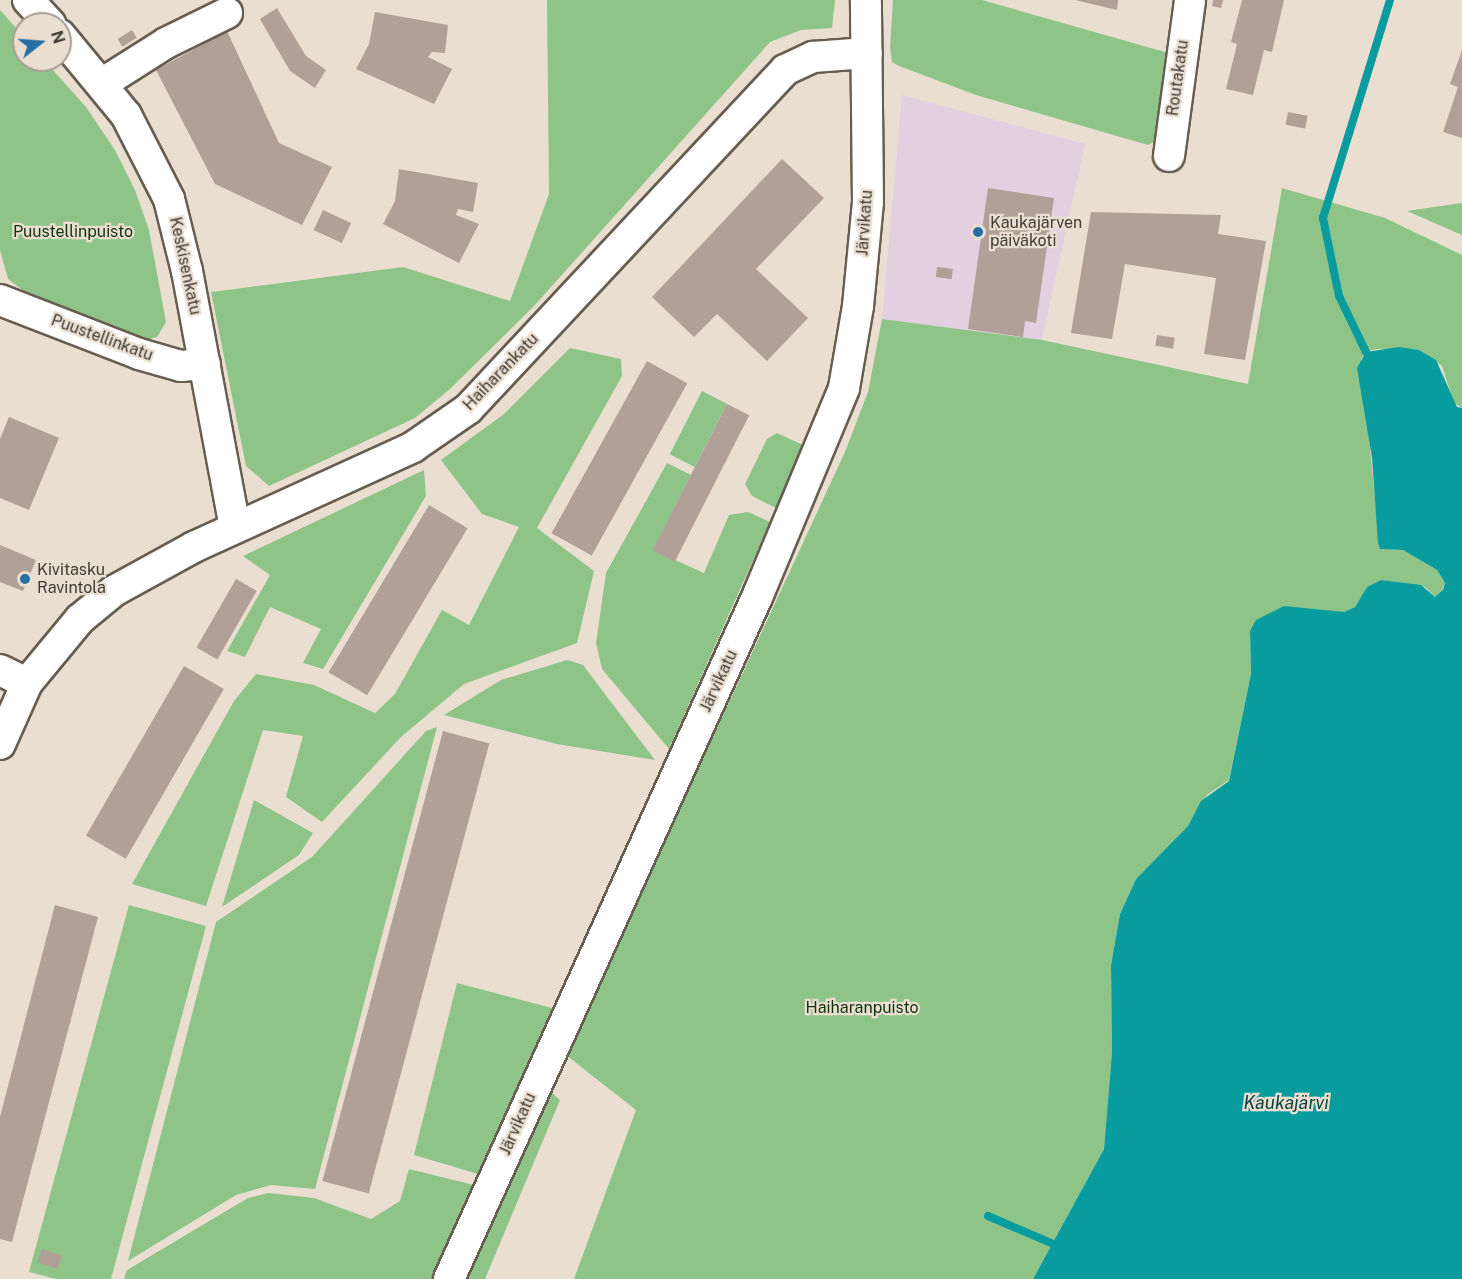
<!DOCTYPE html>
<html>
<head>
<meta charset="utf-8">
<style>
  body { margin:0 }
  #map { position:relative; width:1462px; height:1279px; overflow:hidden; background:#eaded1; font-family:"Public Sans",sans-serif }
  div>[style] { position:absolute }
  .education>* { inset:0; background:#e2d0e1 }
  .green>* { inset:0; background:#8fc488; transform-origin:0 0 }
  .water>* { inset:0; background:#089c9f }
  .stream>* { height:8px; margin:-4px; padding:0 4px; transform-origin:4px; border-radius:4px; background:#089c9f }
  .building>* { inset:0; background:#b0a097; transform-origin:0 0 }
  .roads { filter:drop-shadow(2px 0 #675d51) drop-shadow(-2px 0 #675d51) drop-shadow(0 2px #675d51) drop-shadow(0 -2px #675d51) }
  .minor>* { height:30px; margin:-15px; padding:0 15px; transform-origin:15px; border-radius:15px; background:#fff }
  .dots>* { width:16px; height:16px; translate:-50% -50%; box-sizing:border-box; border:3px solid #eaded1; border-radius:50% }
  span { translate:-50% -50%; white-space:nowrap; text-align:center; line-height:1.15; -webkit-text-stroke:4.5px #eaded1; paint-order:stroke }
  .street-label { font-size:16px; color:#403b36 }
  .poi-label { font-size:16px; color:#403b36 }
  .left { translate:0 -50%; text-align:left }
  .park-label { font-size:16px; color:#0e350a }
  .water-label { font-size:18px; color:#053f40; font-style:italic }
  .north { position:absolute; left:12px; top:12px; width:60px; height:60px; box-sizing:border-box; background:#eaded1; border:2px solid #a69d93; border-radius:50%; rotate:73deg; font-size:16px; font-weight:700; line-height:24px; text-align:center; color:#403b36 }
  .north::after { content:''; display:block; margin:auto; width:21px; height:27px; background:#276fa3; clip-path:polygon(50% 0,100% 100%,50% 72%,0 100%) }
</style>
</head>
<body>
<div id="map">
  <div class="education">
    <div style="clip-path:polygon(902px 95px,1085px 144px,1042px 340px,882px 319px)"></div>
  </div>
  <div class="green">
    <div style="clip-path:polygon(547px 0,835px 0,832px 28px,801px 30px,770px 42px,535px 305px,450px 389px,415px 418px,269px 486px,246px 466px,211px 292px,403px 267px,510px 301px,549px 194px)"></div>
    <div style="clip-path:polygon(893px 0,982px 0,1172px 54px,1166px 136px,1148px 145px,976px 95px,899px 66px,892px 62px,890px 47px)"></div>
    <div style="clip-path:polygon(0 10px,24px 37px,24px 60px,44px 60px,86px 107px,115px 150px,135px 190px,149px 230px,166px 322px,157px 337px,146px 340px,119px 331px,24px 291px,8px 279px,0 250px)"></div>
    <div style="clip-path:polygon(1282px 188px,1385px 218px,1462px 255px,1462px 408px,1454px 403px,1442px 366px,1419px 350px,1377px 349px,1366px 352px,1361px 359px,1380px 549px,1403px 550px,1437px 570px,1445px 583px,1440px 595px,1435px 597px,1425px 587px,1381px 580px,1367px 587px,1355px 607px,1344px 612px,1250px 631px,1251px 674px,1229px 780px,1207px 795px,1188px 826px,1136px 879px,1120px 914px,1111px 965px,1112px 1052px,1104px 1149px,1033px 1279px,574px 1279px,636px 1110px,566px 1055px,845px 452px,868px 392px,882px 319px,1042px 340px,1248px 384px)"></div>
    <div style="clip-path:polygon(1462px 203px,1462px 235px,1407px 211px)"></div>
    <div style="clip-path:polygon(570px 348px,621px 359px,622px 376px,537px 528px,594px 571px,577px 643px,464px 684px,401px 737px,322px 822px,286px 797px,303px 736px,263px 730px,206px 906px,132px 884px,234px 701px,256px 674px,314px 685px,375px 713px,395px 694px,442px 610px,469px 625px,519px 527px,482px 514px,441px 460px,504px 414px)"></div>
    <div style="left:702px;top:391px;width:28px;height:71px;rotate:27deg"></div>
    <div style="clip-path:polygon(777px 433px,803px 445px,776px 508px,752px 496px,745px 484px,767px 439px)"></div>
    <div style="clip-path:polygon(667px 463px,691px 475px,653px 550px,704px 573px,729px 515px,748px 512px,770px 522px,669px 749px,602px 669px,596px 643px,606px 573px)"></div>
    <div style="clip-path:polygon(424px 470px,426px 496px,323px 669px,303px 663px,321px 629px,270px 607px,245px 657px,227px 651px,270px 575px,243px 556px)"></div>
    <div style="clip-path:polygon(567px 660px,583px 665px,655px 760px,557px 744px,444px 715px,501px 680px)"></div>
    <div style="clip-path:polygon(437px 727px,315px 1189px,271px 1185px,236px 1195px,128px 1261px,216px 922px,312px 857px,426px 731px)"></div>
    <div style="clip-path:polygon(254px 800px,313px 833px,299px 855px,222px 907px)"></div>
    <div style="clip-path:polygon(129px 905px,206px 926px,111px 1279px,56px 1279px,29px 1272px)"></div>
    <div style="clip-path:polygon(457px 983px,552px 1008px,478px 1174px,414px 1155px)"></div>
    <div style="clip-path:polygon(548px 1089px,560px 1100px,485px 1279px,463px 1279px)"></div>
    <div style="clip-path:polygon(409px 1169px,474px 1185px,432px 1279px,124px 1279px,127px 1270px,248px 1198px,269px 1193px,314px 1198px,371px 1219px,400px 1201px)"></div>
  </div>
  <div class="water">
    <div style="clip-path:polygon(1399px 347px,1419px 350px,1436px 360px,1457px 407px,1462px 408px,1462px 1279px,1033px 1279px,1104px 1149px,1112px 1052px,1111px 965px,1120px 914px,1136px 879px,1188px 826px,1201px 801px,1229px 781px,1251px 674px,1250px 631px,1256px 620px,1284px 606px,1344px 612px,1355px 607px,1367px 587px,1381px 580px,1421px 585px,1435px 597px,1443px 590px,1445px 583px,1437px 570px,1403px 550px,1380px 549px,1378px 543px,1372px 458px,1357px 368px,1366px 352px)"></div>
  </div>
  <div class="stream">
    <div style="left:1366px;top:352px;width:62px;rotate:-115.7deg"></div>
    <div style="left:1339px;top:296px;width:80px;rotate:-101.6deg"></div>
    <div style="left:1323px;top:218px;width:228px;rotate:-72.9deg"></div>
    <div style="left:988px;top:1216px;width:69px;rotate:23.2deg"></div>
  </div>
  <div class="building">
    <div style="clip-path:polygon(1075px 0,1118px 0,1117px 10px)"></div>
    <div style="clip-path:polygon(1213px 0,1223px 0,1221px 8px,1212px 6px)"></div>
    <div style="clip-path:polygon(1242px 0,1284px 0,1272px 52px,1264px 50px,1253px 95px,1226px 89px,1237px 44px,1231px 42px)"></div>
    <div style="clip-path:polygon(277px 8px,306px 56px,326px 70px,315px 88px,290px 71px,260px 19px)"></div>
    <div style="clip-path:polygon(375px 12px,448px 25px,445px 53px,432px 52px,428px 57px,452px 69px,434px 104px,356px 69px,369px 44px)"></div>
    <div style="left:132px;top:30px;width:9px;height:17px;rotate:58deg"></div>
    <div style="clip-path:polygon(227px 31px,279px 143px,332px 167px,302px 225px,215px 184px,156px 70px)"></div>
    <div style="clip-path:polygon(1462px 50px,1462px 138px,1443px 132px,1458px 87px,1450px 84px)"></div>
    <div style="left:1288px;top:112px;width:20px;height:13px;rotate:11deg"></div>
    <div style="clip-path:polygon(782px 159px,824px 198px,756px 269px,808px 318px,767px 361px,717px 314px,694px 337px,652px 297px)"></div>
    <div style="clip-path:polygon(399px 169px,478px 183px,473px 212px,458px 209px,456px 215px,479px 224px,459px 263px,383px 224px,395px 201px)"></div>
    <div style="clip-path:polygon(988px 188px,1054px 198px,1036px 323px,1025px 321px,1023px 337px,968px 329px)"></div>
    <div style="left:323px;top:210px;width:31px;height:22px;rotate:25deg"></div>
    <div style="clip-path:polygon(1091px 212px,1221px 215px,1218px 234px,1266px 241px,1245px 360px,1204px 354px,1216px 278px,1125px 264px,1112px 339px,1071px 333px)"></div>
    <div style="left:937px;top:267px;width:16px;height:10px;rotate:7deg"></div>
    <div style="left:1157px;top:335px;width:18px;height:11px;rotate:9deg"></div>
    <div style="left:647px;top:361px;width:46px;height:197px;rotate:29deg"></div>
    <div style="left:727px;top:404px;width:25px;height:164px;rotate:27deg"></div>
    <div style="clip-path:polygon(9px 417px,59px 438px,29px 510px,0 498px,0 439px)"></div>
    <div style="left:429px;top:505px;width:45px;height:195px;rotate:31deg"></div>
    <div style="clip-path:polygon(0 545px,36px 560px,23px 591px,0 582px)"></div>
    <div style="left:236px;top:579px;width:24px;height:79px;rotate:30deg"></div>
    <div style="left:184px;top:666px;width:46px;height:196px;rotate:30deg"></div>
    <div style="left:443px;top:731px;width:48px;height:466px;rotate:15deg"></div>
    <div style="clip-path:polygon(55px 905px,98px 917px,12px 1242px,0 1239px,0 1117px)"></div>
    <div style="left:42px;top:1249px;width:21px;height:14px;rotate:19deg"></div>
  </div>
  <div class="roads">
    <div class="minor">
      <div style="left:28px;top:0;width:33px;rotate:47deg"></div>
      <div style="left:60px;top:35px;width:104px;rotate:50.5deg"></div>
      <div style="left:126px;top:115px;width:94px;rotate:62.9deg"></div>
      <div style="left:169px;top:199px;width:74px;rotate:76deg"></div>
      <div style="left:187px;top:271px;width:261px;rotate:79.4deg"></div>
      <div style="left:103px;top:83px;width:75px;rotate:-32.4deg"></div>
      <div style="left:166px;top:43px;width:68px;rotate:-26.2deg"></div>
      <div style="left:1169px;top:156px;width:157px;rotate:-82.3deg"></div>
      <div style="left:0;top:300px;width:149px;rotate:21.2deg"></div>
      <div style="left:139px;top:354px;width:44px;rotate:15.9deg"></div>
      <div style="left:181px;top:366px;width:24px;rotate:-5deg"></div>
      <div style="left:0;top:670px;width:30px;rotate:26deg"></div>
      <div style="left:0;top:744px;width:67px;rotate:-66.1deg"></div>
      <div style="left:27px;top:683px;width:83px;rotate:-50.4deg"></div>
      <div style="left:80px;top:619px;width:44px;rotate:-39.5deg"></div>
      <div style="left:114px;top:591px;width:91px;rotate:-28.8deg"></div>
      <div style="left:194px;top:547px;width:241px;rotate:-24.5deg"></div>
      <div style="left:413px;top:447px;width:67px;rotate:-34.6deg"></div>
      <div style="left:468px;top:409px;width:464px;rotate:-46.9deg"></div>
      <div style="left:785px;top:70px;width:31px;rotate:-25deg"></div>
      <div style="left:813px;top:57px;width:54px;rotate:-4.2deg"></div>
      <div style="left:449px;top:1279px;width:751px;rotate:-65.69deg"></div>
      <div style="left:758px;top:595px;width:224px;rotate:-67.4deg"></div>
      <div style="left:844px;top:388px;width:83px;rotate:-80.3deg"></div>
      <div style="left:858px;top:306px;width:104px;rotate:-84.5deg"></div>
      <div style="left:868px;top:202px;width:202px;rotate:-90.6deg"></div>
    </div>
  </div>
  <div class="dots">
    <div style="left:978px;top:232px;background:#276fa3"></div>
    <div style="left:25px;top:579px;background:#276fa3"></div>
  </div>
  <div class="street-label">
    <span style="left:1178px;top:78px;rotate:-82deg">Routakatu</span>
    <span style="left:865px;top:223px;rotate:-86deg">Järvikatu</span>
    <span style="left:185px;top:266px;rotate:78deg">Keskisenkatu</span>
    <span style="left:102px;top:338px;rotate:20deg">Puustellinkatu</span>
    <span style="left:501px;top:372px;rotate:-46deg">Haiharankatu</span>
    <span style="left:719px;top:681px;rotate:-65deg">Järvikatu</span>
    <span style="left:518px;top:1124px;rotate:-66deg">Järvikatu</span>
  </div>
  <div class="poi-label">
    <span class="left" style="left:990px;top:232px">Kaukajärven<br>päiväkoti</span>
    <span class="left" style="left:37px;top:579px">Kivitasku<br>Ravintola</span>
  </div>
  <div class="park-label">
    <span style="left:73px;top:232px">Puustellinpuisto</span>
    <span style="left:862px;top:1008px">Haiharanpuisto</span>
  </div>
  <div class="water-label">
    <span style="left:1286px;top:1103px">Kaukajärvi</span>
  </div>
  <div class="north">N</div>
</div>
</body>
</html>
